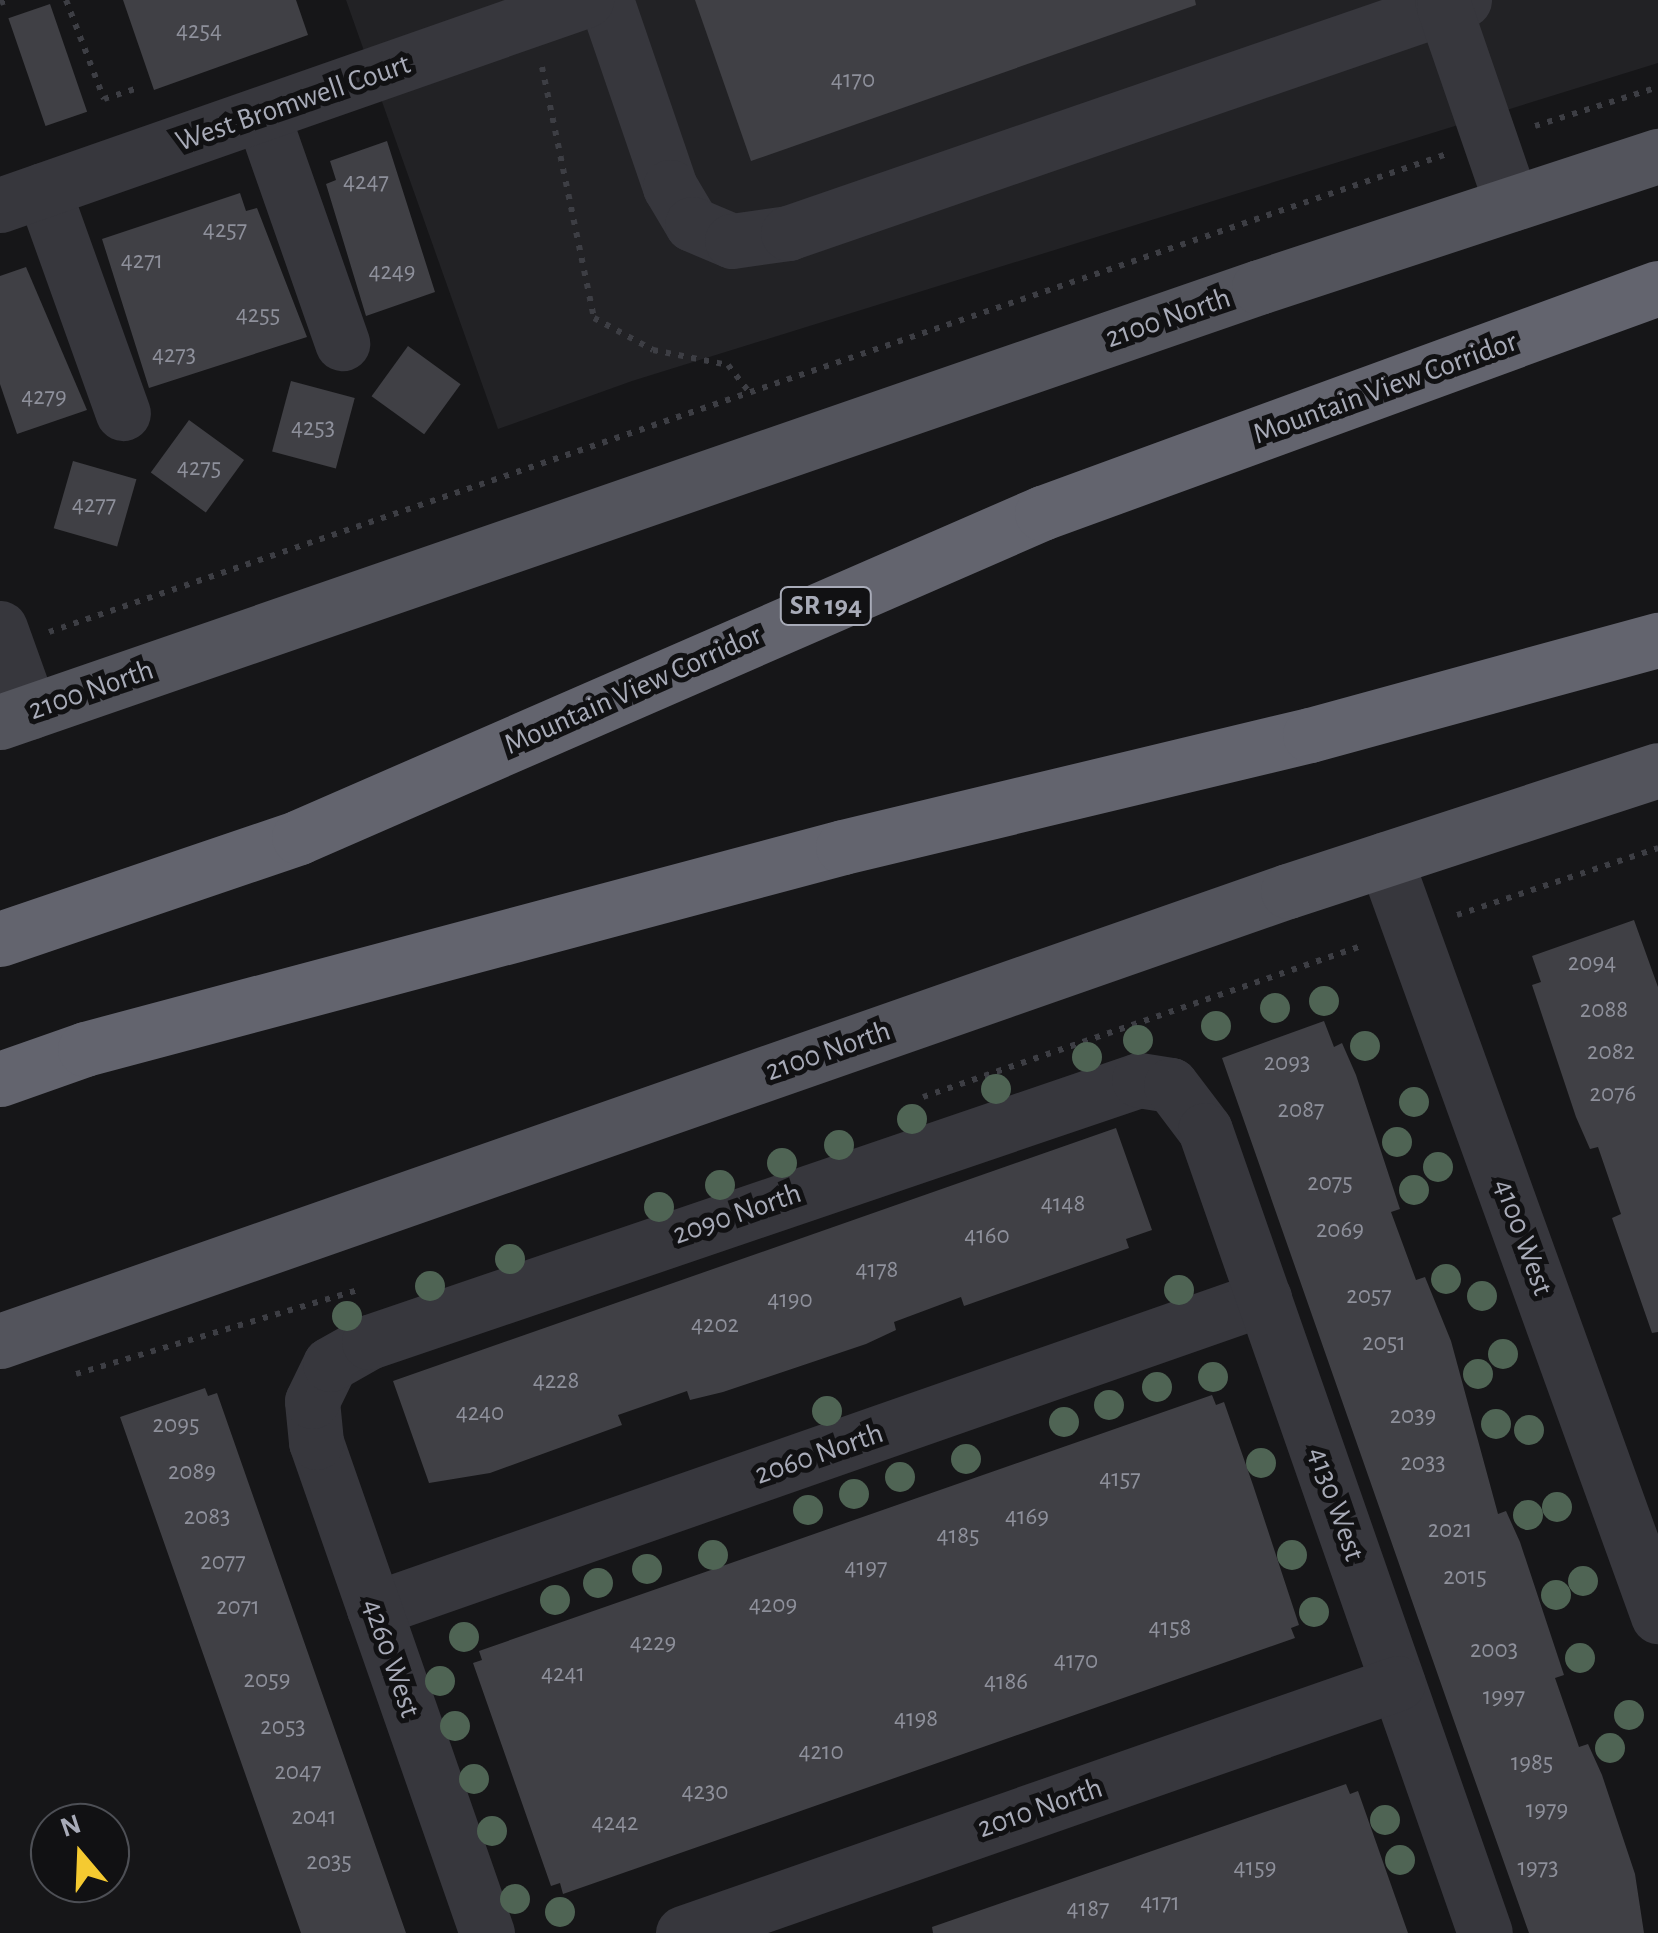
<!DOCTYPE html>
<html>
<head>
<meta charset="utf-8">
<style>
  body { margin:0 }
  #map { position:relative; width:1658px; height:1933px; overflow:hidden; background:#161618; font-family:"Alegreya Sans",sans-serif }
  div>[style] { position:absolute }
  .built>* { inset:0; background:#222225 }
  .building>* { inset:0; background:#404045; transform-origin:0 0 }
  .path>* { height:6px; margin-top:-3px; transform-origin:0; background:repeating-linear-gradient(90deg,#3d3e44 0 5px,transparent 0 13px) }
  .minor>* { height:55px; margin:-27.5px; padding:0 27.5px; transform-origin:27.5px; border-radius:27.5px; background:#37373d }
  .major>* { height:55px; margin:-27.5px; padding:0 27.5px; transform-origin:27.5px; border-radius:27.5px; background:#53545c }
  .highway>* { height:55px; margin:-27.5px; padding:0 27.5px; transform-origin:27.5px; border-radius:27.5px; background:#63646e }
  .trees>* { width:30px; height:30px; margin:-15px; border-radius:50%; background:#4f6454 }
  span { translate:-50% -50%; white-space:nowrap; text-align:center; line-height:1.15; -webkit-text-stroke:10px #111113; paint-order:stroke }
  .number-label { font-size:25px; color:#8e909b }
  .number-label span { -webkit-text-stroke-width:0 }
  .shield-label span { padding:2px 8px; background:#111113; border:2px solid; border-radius:8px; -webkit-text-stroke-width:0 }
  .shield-label { font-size:28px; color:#a8abb8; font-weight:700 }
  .street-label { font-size:30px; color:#a8abb8 }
  .north { position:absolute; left:30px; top:1803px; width:100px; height:100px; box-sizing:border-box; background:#111113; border:2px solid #4d4f55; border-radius:50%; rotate:341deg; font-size:28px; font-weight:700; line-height:40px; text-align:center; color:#a8abb8 }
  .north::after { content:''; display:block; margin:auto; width:35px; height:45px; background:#f5ca31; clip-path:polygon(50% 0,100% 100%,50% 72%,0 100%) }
</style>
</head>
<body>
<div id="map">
  <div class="built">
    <div style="clip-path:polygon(346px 0,1658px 0,1658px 63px,632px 381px,498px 429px)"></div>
  </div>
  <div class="building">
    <div style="clip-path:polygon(123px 0,296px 0,308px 35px,154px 90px)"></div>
    <div style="clip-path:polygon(695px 0,1195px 0,1196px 5px,751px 161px)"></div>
    <div style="left:50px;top:4px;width:114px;height:44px;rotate:71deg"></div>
    <div style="clip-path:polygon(387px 141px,435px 292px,366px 316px,326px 184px,336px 180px,330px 161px)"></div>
    <div style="clip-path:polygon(240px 193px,246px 211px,257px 208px,307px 337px,149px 388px,102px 239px)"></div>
    <div style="clip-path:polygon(26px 267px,87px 410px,17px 434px,0 384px,0 276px)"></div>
    <div style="left:408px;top:346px;width:65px;height:62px;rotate:36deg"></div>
    <div style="left:291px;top:381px;width:66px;height:73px;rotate:15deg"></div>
    <div style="left:189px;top:420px;width:68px;height:65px;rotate:36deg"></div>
    <div style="left:73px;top:461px;width:66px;height:70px;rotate:16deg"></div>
    <div style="clip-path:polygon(1634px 920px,1658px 987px,1658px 1332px,1652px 1333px,1612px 1218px,1621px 1214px,1598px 1147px,1590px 1149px,1576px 1117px,1532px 985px,1541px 982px,1532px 956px)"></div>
    <div style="clip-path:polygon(1324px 1021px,1334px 1047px,1342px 1043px,1356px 1075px,1400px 1209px,1391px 1212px,1416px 1280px,1425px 1277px,1451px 1341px,1498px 1514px,1506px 1511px,1520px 1542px,1564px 1675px,1555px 1678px,1579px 1747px,1588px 1744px,1602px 1775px,1635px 1874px,1644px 1933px,1529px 1933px,1467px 1758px,1222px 1058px)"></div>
    <div style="clip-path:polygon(1116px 1128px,1152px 1230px,1126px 1239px,1129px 1248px,964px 1306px,961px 1297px,894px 1322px,896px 1330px,866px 1344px,723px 1392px,690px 1400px,687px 1391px,618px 1415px,622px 1425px,490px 1473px,429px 1483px,393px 1381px)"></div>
    <div style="clip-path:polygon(205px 1388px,208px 1396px,217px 1393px,406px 1933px,301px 1933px,120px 1417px)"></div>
    <div style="clip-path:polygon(1212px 1395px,1216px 1405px,1224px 1402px,1253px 1485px,1299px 1625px,1291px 1628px,1295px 1638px,563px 1894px,560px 1883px,551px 1886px,473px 1663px,482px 1660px,479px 1651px)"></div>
    <div style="clip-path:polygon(1346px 1784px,1350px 1794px,1358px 1791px,1408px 1933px,933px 1933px,932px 1927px)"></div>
  </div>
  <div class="path">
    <div style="left:66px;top:0;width:106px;rotate:69deg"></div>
    <div style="left:104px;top:99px;width:32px;rotate:-18deg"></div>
    <div style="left:0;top:3px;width:9px;rotate:-18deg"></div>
    <div style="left:542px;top:67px;width:256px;rotate:78.3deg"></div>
    <div style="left:594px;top:318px;width:67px;rotate:28.5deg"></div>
    <div style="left:653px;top:350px;width:76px;rotate:11.3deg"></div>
    <div style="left:728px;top:365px;width:33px;rotate:52deg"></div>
    <div style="left:1535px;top:126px;width:129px;rotate:-17.6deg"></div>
    <div style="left:49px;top:632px;width:1477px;rotate:-18.88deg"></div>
    <div style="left:1457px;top:915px;width:212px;rotate:-18.4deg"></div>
    <div style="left:923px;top:1097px;width:467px;rotate:-19deg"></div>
    <div style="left:76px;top:1374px;width:293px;rotate:-16.6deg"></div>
  </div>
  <div class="minor">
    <div style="left:606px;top:0;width:198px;rotate:71.1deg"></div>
    <div style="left:670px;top:187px;width:43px;rotate:59.3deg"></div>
    <div style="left:692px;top:224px;width:43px;rotate:23deg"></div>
    <div style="left:732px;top:241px;width:57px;rotate:-8.1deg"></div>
    <div style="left:788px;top:233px;width:694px;rotate:-19.01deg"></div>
    <div style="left:1444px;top:7px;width:7px;rotate:-106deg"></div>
    <div style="left:1464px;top:0;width:21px;rotate:161deg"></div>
    <div style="left:1444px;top:7px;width:208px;rotate:71deg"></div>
    <div style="left:262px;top:114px;width:243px;rotate:70.7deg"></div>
    <div style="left:43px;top:190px;width:237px;rotate:70.3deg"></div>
    <div style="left:0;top:205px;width:621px;rotate:-19.28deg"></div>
    <div style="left:0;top:628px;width:89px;rotate:70.3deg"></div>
    <div style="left:1385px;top:859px;width:805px;rotate:70.17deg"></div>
    <div style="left:374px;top:1609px;width:943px;rotate:-19.26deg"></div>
    <div style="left:487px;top:1933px;width:520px;rotate:-109.2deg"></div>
    <div style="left:316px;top:1442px;width:41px;rotate:-95.6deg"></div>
    <div style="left:312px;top:1401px;width:41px;rotate:-64.1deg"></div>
    <div style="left:330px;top:1364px;width:45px;rotate:-29.4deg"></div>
    <div style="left:369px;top:1342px;width:813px;rotate:-18.79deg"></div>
    <div style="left:1139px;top:1080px;width:32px;rotate:9deg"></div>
    <div style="left:1171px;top:1085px;width:56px;rotate:52.9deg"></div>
    <div style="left:1205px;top:1130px;width:850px;rotate:70.78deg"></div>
    <div style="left:683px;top:1933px;width:757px;rotate:-19.27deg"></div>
  </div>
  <div class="major">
    <div style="left:0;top:722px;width:1332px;rotate:-19.06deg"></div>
    <div style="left:1259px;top:287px;width:420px;rotate:-18.2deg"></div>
    <div style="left:0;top:1341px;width:1364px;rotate:-19.26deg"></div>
    <div style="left:1288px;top:891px;width:389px;rotate:-18.1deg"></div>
  </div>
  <div class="highway">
    <div style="left:0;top:939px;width:316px;rotate:-18.8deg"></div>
    <div style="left:299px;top:837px;width:811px;rotate:-23.56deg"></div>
    <div style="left:1042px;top:513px;width:656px;rotate:-20.07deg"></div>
    <div style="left:0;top:1079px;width:90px;rotate:-19.4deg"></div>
    <div style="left:85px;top:1049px;width:784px;rotate:-14.92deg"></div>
    <div style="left:843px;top:847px;width:480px;rotate:-13.5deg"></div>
    <div style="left:1310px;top:735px;width:361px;rotate:-15.3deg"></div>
  </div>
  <div class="trees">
    <div style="left:1324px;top:1001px"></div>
    <div style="left:1275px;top:1008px"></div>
    <div style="left:1216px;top:1026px"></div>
    <div style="left:1138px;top:1040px"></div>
    <div style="left:1365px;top:1046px"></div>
    <div style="left:1087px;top:1057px"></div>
    <div style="left:996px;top:1089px"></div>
    <div style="left:1414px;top:1102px"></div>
    <div style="left:912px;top:1119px"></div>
    <div style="left:1397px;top:1142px"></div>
    <div style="left:839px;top:1145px"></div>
    <div style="left:782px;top:1163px"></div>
    <div style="left:1438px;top:1167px"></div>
    <div style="left:720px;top:1185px"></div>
    <div style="left:1414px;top:1190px"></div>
    <div style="left:659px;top:1207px"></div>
    <div style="left:510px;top:1259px"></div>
    <div style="left:1446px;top:1279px"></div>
    <div style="left:430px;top:1286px"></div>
    <div style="left:1179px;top:1290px"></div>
    <div style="left:1482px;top:1296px"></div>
    <div style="left:347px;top:1316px"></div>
    <div style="left:1503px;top:1354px"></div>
    <div style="left:1478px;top:1374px"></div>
    <div style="left:1213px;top:1377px"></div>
    <div style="left:1157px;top:1387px"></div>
    <div style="left:1109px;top:1405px"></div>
    <div style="left:827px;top:1411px"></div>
    <div style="left:1064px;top:1422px"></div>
    <div style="left:1496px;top:1424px"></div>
    <div style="left:1529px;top:1430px"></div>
    <div style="left:966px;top:1459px"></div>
    <div style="left:1261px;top:1463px"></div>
    <div style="left:900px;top:1477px"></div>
    <div style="left:854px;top:1494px"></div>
    <div style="left:1557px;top:1507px"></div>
    <div style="left:808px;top:1510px"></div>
    <div style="left:1528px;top:1515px"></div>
    <div style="left:713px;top:1555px"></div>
    <div style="left:1292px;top:1555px"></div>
    <div style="left:647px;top:1569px"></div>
    <div style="left:1583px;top:1581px"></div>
    <div style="left:598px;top:1583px"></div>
    <div style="left:1556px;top:1595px"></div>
    <div style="left:555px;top:1600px"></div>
    <div style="left:1314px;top:1612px"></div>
    <div style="left:464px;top:1637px"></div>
    <div style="left:1580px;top:1658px"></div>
    <div style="left:440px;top:1681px"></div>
    <div style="left:1629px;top:1715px"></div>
    <div style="left:455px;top:1726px"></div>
    <div style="left:1610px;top:1748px"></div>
    <div style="left:474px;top:1779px"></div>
    <div style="left:1385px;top:1820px"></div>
    <div style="left:492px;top:1831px"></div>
    <div style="left:1400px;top:1860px"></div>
    <div style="left:515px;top:1899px"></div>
    <div style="left:560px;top:1912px"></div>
  </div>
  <div class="number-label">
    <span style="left:199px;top:31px">4254</span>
    <span style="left:853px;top:80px">4170</span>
    <span style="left:366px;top:182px">4247</span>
    <span style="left:225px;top:230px">4257</span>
    <span style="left:142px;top:261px">4271</span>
    <span style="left:392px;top:272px">4249</span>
    <span style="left:258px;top:315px">4255</span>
    <span style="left:174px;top:355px">4273</span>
    <span style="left:44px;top:397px">4279</span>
    <span style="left:313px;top:428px">4253</span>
    <span style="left:199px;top:468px">4275</span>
    <span style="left:94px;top:505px">4277</span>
    <span style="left:1592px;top:963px">2094</span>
    <span style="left:1604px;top:1010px">2088</span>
    <span style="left:1611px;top:1052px">2082</span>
    <span style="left:1287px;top:1063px">2093</span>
    <span style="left:1613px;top:1094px">2076</span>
    <span style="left:1301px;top:1110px">2087</span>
    <span style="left:1330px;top:1183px">2075</span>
    <span style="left:1063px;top:1204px">4148</span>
    <span style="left:1340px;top:1230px">2069</span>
    <span style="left:987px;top:1236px">4160</span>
    <span style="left:877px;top:1270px">4178</span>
    <span style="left:1369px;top:1296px">2057</span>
    <span style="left:790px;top:1300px">4190</span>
    <span style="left:715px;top:1325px">4202</span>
    <span style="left:1384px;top:1343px">2051</span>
    <span style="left:556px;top:1381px">4228</span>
    <span style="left:480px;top:1413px">4240</span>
    <span style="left:1413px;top:1416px">2039</span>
    <span style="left:176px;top:1425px">2095</span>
    <span style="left:1423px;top:1463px">2033</span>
    <span style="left:192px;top:1472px">2089</span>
    <span style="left:1120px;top:1479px">4157</span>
    <span style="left:207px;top:1517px">2083</span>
    <span style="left:1027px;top:1517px">4169</span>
    <span style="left:1450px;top:1530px">2021</span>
    <span style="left:958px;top:1536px">4185</span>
    <span style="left:223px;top:1562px">2077</span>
    <span style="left:866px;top:1568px">4197</span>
    <span style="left:1465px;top:1577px">2015</span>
    <span style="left:773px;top:1605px">4209</span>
    <span style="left:238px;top:1607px">2071</span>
    <span style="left:1170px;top:1628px">4158</span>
    <span style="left:653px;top:1643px">4229</span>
    <span style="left:1494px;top:1650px">2003</span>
    <span style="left:1076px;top:1661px">4170</span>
    <span style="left:563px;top:1674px">4241</span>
    <span style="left:267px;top:1680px">2059</span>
    <span style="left:1006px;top:1682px">4186</span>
    <span style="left:1504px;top:1697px">1997</span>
    <span style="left:916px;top:1719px">4198</span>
    <span style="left:283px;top:1727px">2053</span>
    <span style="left:821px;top:1752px">4210</span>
    <span style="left:1532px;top:1763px">1985</span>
    <span style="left:298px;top:1772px">2047</span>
    <span style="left:705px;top:1792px">4230</span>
    <span style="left:1547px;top:1810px">1979</span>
    <span style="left:314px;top:1817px">2041</span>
    <span style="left:615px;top:1823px">4242</span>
    <span style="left:329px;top:1862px">2035</span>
    <span style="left:1255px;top:1868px">4159</span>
    <span style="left:1538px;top:1868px">1973</span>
    <span style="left:1160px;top:1903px">4171</span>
    <span style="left:1088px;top:1909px">4187</span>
  </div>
  <div class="shield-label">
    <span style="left:826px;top:606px">SR 194</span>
  </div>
  <div class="street-label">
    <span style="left:293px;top:103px;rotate:-19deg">West Bromwell Court</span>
    <span style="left:1168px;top:318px;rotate:-19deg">2100 North</span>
    <span style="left:1385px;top:388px;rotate:-20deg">Mountain View Corridor</span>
    <span style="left:91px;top:690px;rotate:-19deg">2100 North</span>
    <span style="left:633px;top:690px;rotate:-24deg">Mountain View Corridor</span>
    <span style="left:828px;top:1051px;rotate:-19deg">2100 North</span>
    <span style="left:737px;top:1214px;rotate:-19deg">2090 North</span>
    <span style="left:1523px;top:1237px;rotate:70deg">4100 West</span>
    <span style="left:819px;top:1454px;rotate:-19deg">2060 North</span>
    <span style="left:1336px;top:1504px;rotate:71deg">4130 West</span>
    <span style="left:391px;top:1658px;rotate:71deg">4260 West</span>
    <span style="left:1040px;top:1808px;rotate:-19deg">2010 North</span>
  </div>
  <div class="north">N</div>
</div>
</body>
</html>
